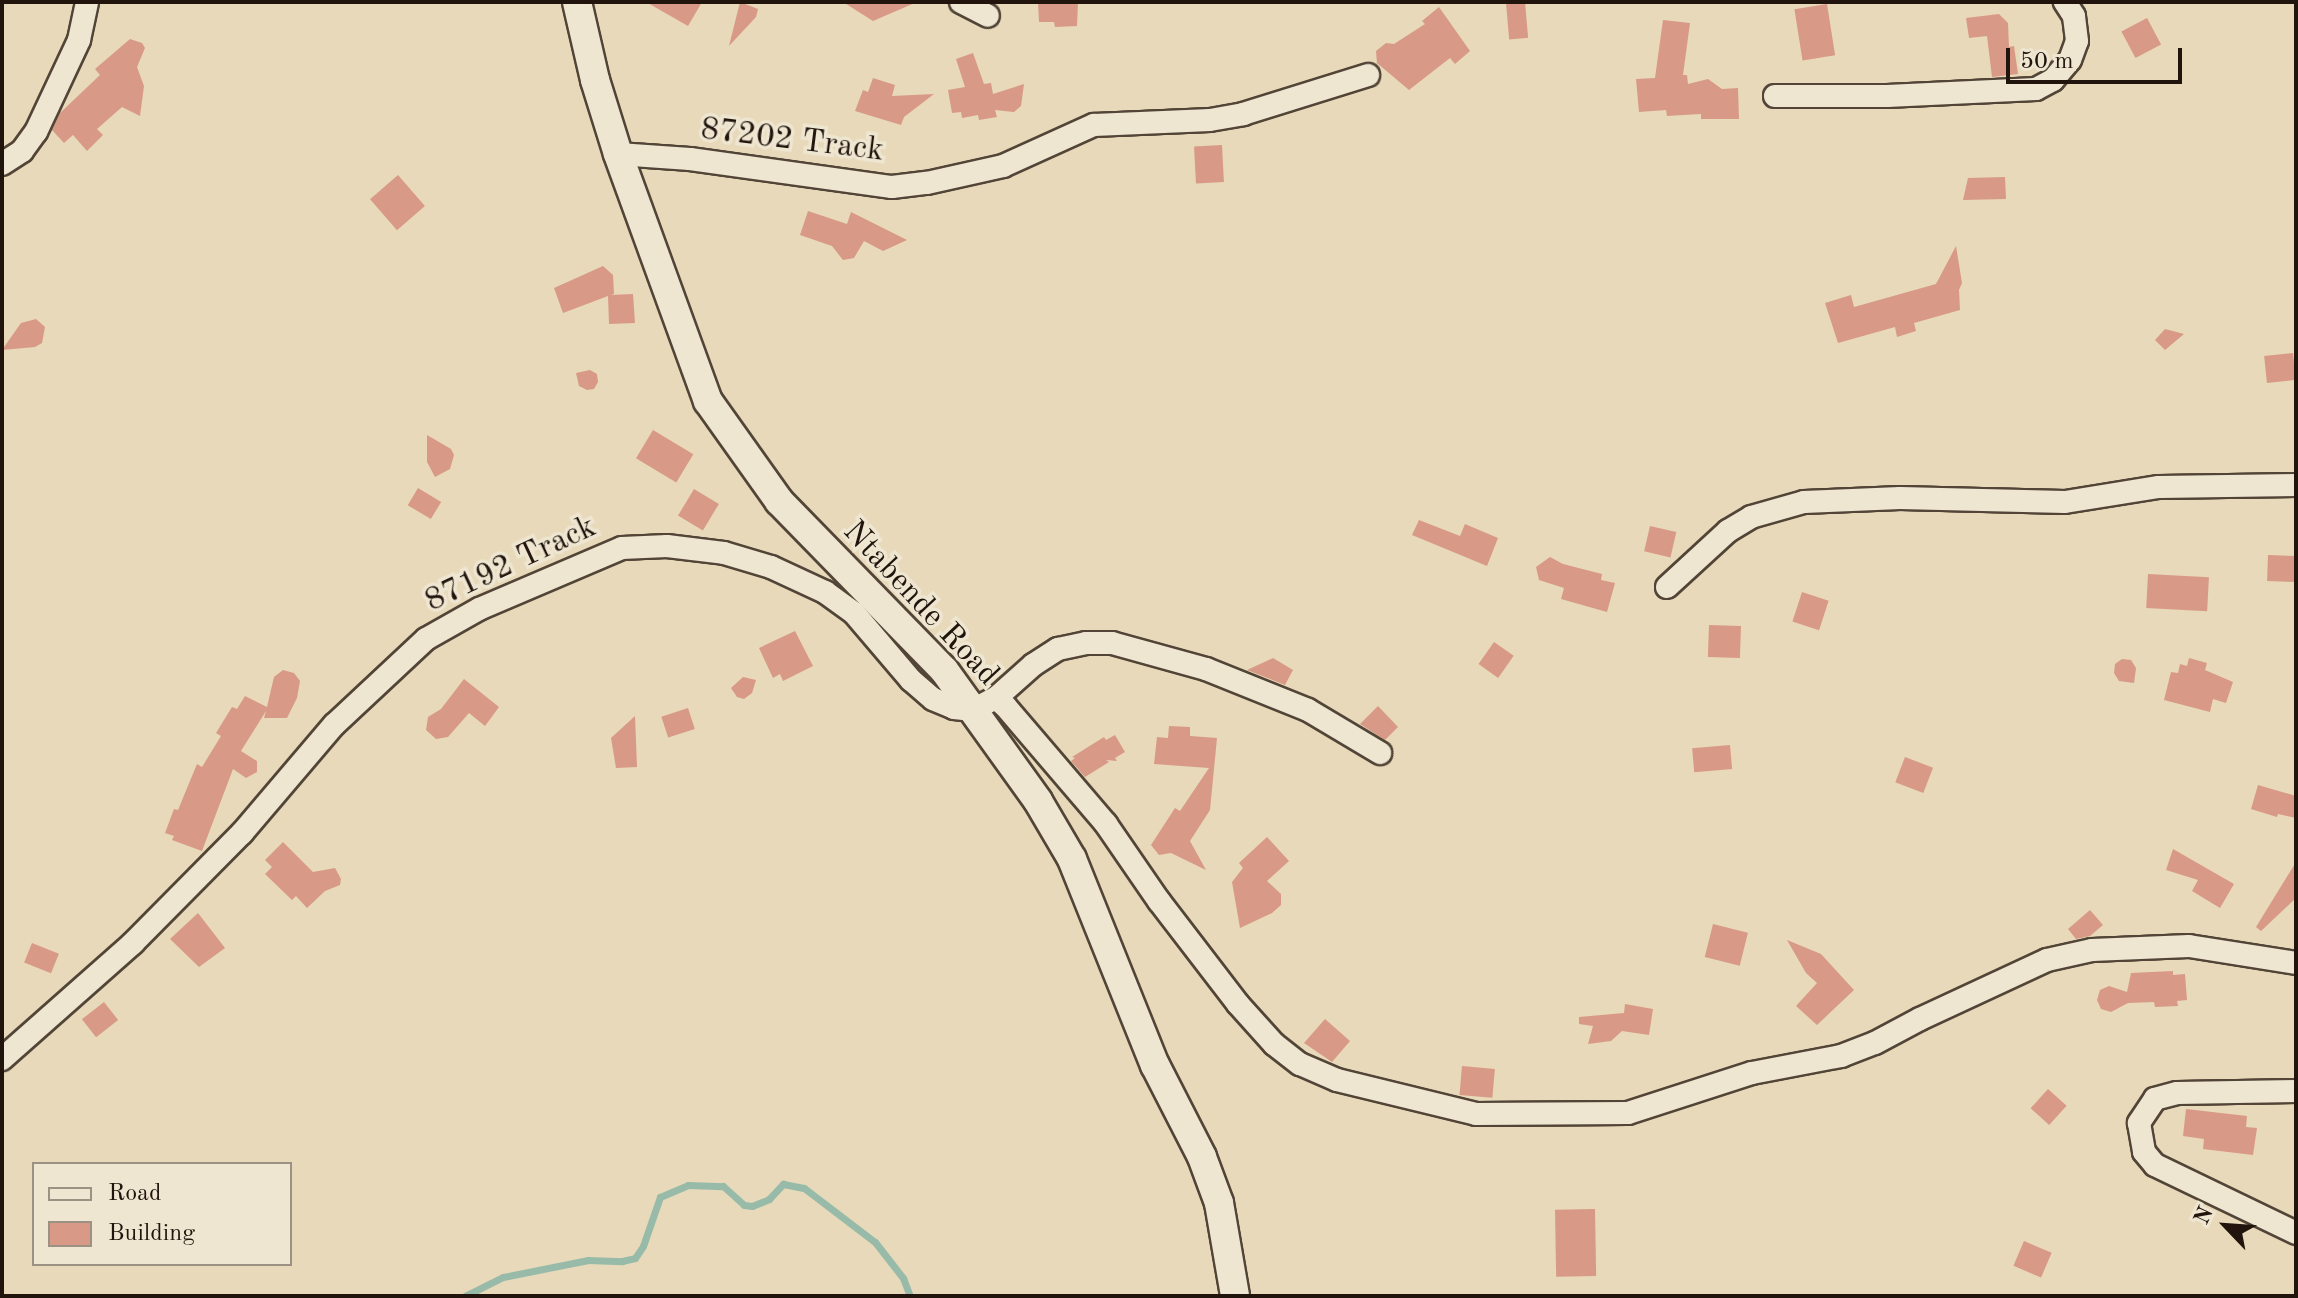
<!DOCTYPE html>
<html>
<head>
<meta charset="utf-8">
<style>
  body { margin:0 }
  #map { position:relative; width:2298px; height:1298px; overflow:hidden; background:#e7d9b9; font-family:"Old Standard TT",serif }
  div>[style] { position:absolute }
  .stream>* { height:7px; margin:-3.5px; padding:0 3.5px; transform-origin:3.5px; border-radius:3.5px; background:#98bba9 }
  .building>* { inset:0; background:#d99987; transform-origin:0 0 }
  .roads { filter:drop-shadow(2px 0 #524537) drop-shadow(-2px 0 #524537) drop-shadow(0 2px #524537) drop-shadow(0 -2px #524537) }
  .minor>* { height:22px; margin:-11px; padding:0 11px; transform-origin:11px; border-radius:11px; background:#efe6d2 }
  .tertiary>* { height:28px; margin:-14px; padding:0 14px; transform-origin:14px; border-radius:14px; background:#efe6d2 }
  span { translate:-50% -50%; white-space:nowrap; text-align:center; line-height:1.15; -webkit-text-stroke:7px #efe6d2; paint-order:stroke }
  .street-label { font-size:32px; color:#20140c }
  .frame { position:absolute; inset:0; border:4px solid #20140c; pointer-events:none }
  .legend { position:absolute; left:32px; top:1162px; width:260px; height:104px; box-sizing:border-box; background:#efe6d2; border:2px solid #9c9283; margin:0; padding:10px 14px; list-style:none; font-size:24px; color:#20140c }
  .legend li { display:flex; align-items:center; gap:16px; height:40px }
  .legend b { width:40px; border:2px solid #9c9283 }
  .north { position:absolute; left:2186px; top:1186px; width:80px; height:80px; -webkit-text-stroke:6px #efe6d2; paint-order:stroke; rotate:295deg; font-size:22px; font-weight:700; line-height:32px; text-align:center; color:#20140c }
  .north::after { content:''; display:block; margin:auto; width:28px; height:36px; background:#20140c; clip-path:polygon(50% 0,100% 100%,50% 72%,0 100%) }
  .scale { position:absolute; left:2006px; top:48px; width:176px; height:36px; box-sizing:border-box; border:4px solid #20140c; border-top:0; padding-left:10px; font-size:24px; line-height:28px; white-space:nowrap; color:#20140c; -webkit-text-stroke:6px #efe6d2; paint-order:stroke }
</style>
</head>
<body>
<div id="map">
  <div class="stream">
    <div style="left:465px;top:1296px;width:42px;rotate:-26.6deg"></div>
    <div style="left:503px;top:1277px;width:87px;rotate:-11.3deg"></div>
    <div style="left:588px;top:1260px;width:34px;rotate:2deg"></div>
    <div style="left:622px;top:1261px;width:13px;rotate:-13deg"></div>
    <div style="left:635px;top:1258px;width:14px;rotate:-56deg"></div>
    <div style="left:643px;top:1246px;width:52px;rotate:-70.9deg"></div>
    <div style="left:660px;top:1197px;width:30px;rotate:-23deg"></div>
    <div style="left:688px;top:1185px;width:35px;rotate:2deg"></div>
    <div style="left:723px;top:1186px;width:28px;rotate:42deg"></div>
    <div style="left:744px;top:1205px;width:8px;rotate:7deg"></div>
    <div style="left:752px;top:1206px;width:18px;rotate:-22deg"></div>
    <div style="left:769px;top:1199px;width:21px;rotate:-47deg"></div>
    <div style="left:783px;top:1184px;width:21px;rotate:11deg"></div>
    <div style="left:804px;top:1188px;width:89px;rotate:37.3deg"></div>
    <div style="left:875px;top:1242px;width:46px;rotate:52.1deg"></div>
    <div style="left:903px;top:1278px;width:19px;rotate:69deg"></div>
  </div>
  <div class="building">
    <div style="clip-path:polygon(646px 2px,702px 2px,688px 26px)"></div>
    <div style="clip-path:polygon(740px 2px,758px 9px,756px 17px,729px 46px)"></div>
    <div style="clip-path:polygon(843px 2px,917px 2px,873px 21px)"></div>
    <div style="clip-path:polygon(1038px 2px,1078px 2px,1077px 26px,1055px 27px,1054px 22px,1039px 22px)"></div>
    <div style="left:1525px;top:2px;width:36px;height:19px;rotate:85deg"></div>
    <div style="left:1827px;top:4px;width:52px;height:33px;rotate:81deg"></div>
    <div style="clip-path:polygon(1439px 7px,1470px 51px,1455px 64px,1450px 58px,1409px 90px,1377px 63px,1376px 51px,1386px 43px,1394px 44px,1425px 24px,1422px 21px)"></div>
    <div style="clip-path:polygon(1999px 14px,2008px 23px,2009px 47px,2014px 46px,2018px 74px,1992px 77px,1987px 36px,1969px 38px,1966px 18px)"></div>
    <div style="left:2147px;top:18px;width:30px;height:29px;rotate:62deg"></div>
    <div style="clip-path:polygon(1663px 20px,1690px 23px,1683px 75px,1687px 75px,1688px 84px,1708px 79px,1722px 89px,1738px 88px,1739px 119px,1701px 119px,1701px 114px,1667px 116px,1666px 110px,1639px 112px,1636px 79px,1655px 78px)"></div>
    <div style="clip-path:polygon(130px 39px,142px 43px,145px 48px,137px 67px,144px 86px,140px 116px,122px 107px,97px 129px,103px 135px,87px 151px,73px 135px,64px 143px,52px 130px,60px 113px,100px 75px,95px 69px)"></div>
    <div style="clip-path:polygon(973px 53px,984px 84px,991px 83px,993px 94px,1024px 84px,1021px 106px,1014px 112px,995px 110px,997px 117px,979px 120px,978px 115px,962px 118px,961px 112px,952px 113px,948px 90px,965px 87px,956px 59px)"></div>
    <div style="clip-path:polygon(873px 78px,895px 85px,892px 96px,934px 94px,904px 117px,901px 125px,855px 111px,863px 90px,868px 92px)"></div>
    <div style="left:1222px;top:145px;width:37px;height:28px;rotate:87deg"></div>
    <div style="left:398px;top:175px;width:41px;height:37px;rotate:49deg"></div>
    <div style="clip-path:polygon(2005px 177px,2006px 199px,1963px 200px,1968px 178px)"></div>
    <div style="clip-path:polygon(808px 211px,847px 224px,851px 212px,907px 240px,883px 251px,864px 241px,854px 258px,843px 260px,832px 246px,800px 235px)"></div>
    <div style="clip-path:polygon(1956px 246px,1962px 283px,1959px 290px,1960px 310px,1914px 323px,1916px 331px,1897px 337px,1895px 327px,1838px 343px,1825px 303px,1851px 295px,1854px 307px,1936px 284px)"></div>
    <div style="clip-path:polygon(603px 266px,613px 275px,614px 294px,611px 295px,633px 294px,635px 323px,609px 324px,608px 296px,563px 313px,554px 288px)"></div>
    <div style="clip-path:polygon(36px 319px,45px 327px,42px 343px,35px 347px,2px 350px,21px 323px)"></div>
    <div style="clip-path:polygon(2165px 329px,2184px 334px,2165px 350px,2155px 340px)"></div>
    <div style="left:2293px;top:353px;width:27px;height:29px;rotate:84deg"></div>
    <div style="clip-path:polygon(590px 370px,597px 374px,598px 382px,594px 389px,587px 390px,579px 386px,576px 373px)"></div>
    <div style="left:653px;top:430px;width:47px;height:33px;rotate:31deg"></div>
    <div style="clip-path:polygon(427px 435px,451px 449px,454px 455px,450px 469px,435px 477px,427px 462px)"></div>
    <div style="left:418px;top:488px;width:27px;height:20px;rotate:31deg"></div>
    <div style="left:694px;top:489px;width:29px;height:31px;rotate:31deg"></div>
    <div style="clip-path:polygon(1419px 520px,1460px 536px,1465px 524px,1498px 538px,1487px 566px,1412px 535px)"></div>
    <div style="left:1650px;top:526px;width:27px;height:26px;rotate:13deg"></div>
    <div style="left:2268px;top:555px;width:28px;height:26px;rotate:2deg"></div>
    <div style="clip-path:polygon(1550px 557px,1563px 564px,1602px 574px,1601px 580px,1615px 583px,1607px 612px,1561px 599px,1564px 588px,1539px 580px,1536px 567px)"></div>
    <div style="left:2148px;top:574px;width:61px;height:34px;rotate:3deg"></div>
    <div style="left:1802px;top:592px;width:28px;height:31px;rotate:18deg"></div>
    <div style="left:1709px;top:625px;width:32px;height:32px;rotate:2deg"></div>
    <div style="clip-path:polygon(795px 631px,813px 666px,783px 681px,780px 674px,773px 678px,759px 648px)"></div>
    <div style="left:1494px;top:642px;width:24px;height:27px;rotate:35deg"></div>
    <div style="clip-path:polygon(1273px 658px,1293px 670px,1285px 685px,1247px 670px)"></div>
    <div style="clip-path:polygon(2189px 658px,2207px 663px,2205px 670px,2233px 682px,2226px 703px,2213px 699px,2210px 712px,2164px 700px,2171px 672px,2178px 673px,2180px 664px,2187px 666px)"></div>
    <div style="clip-path:polygon(2122px 659px,2131px 660px,2136px 668px,2134px 683px,2119px 681px,2114px 673px,2115px 664px)"></div>
    <div style="clip-path:polygon(283px 670px,294px 673px,300px 681px,297px 698px,287px 718px,264px 718px,266px 711px,241px 751px,257px 761px,257px 772px,246px 778px,233px 769px,202px 851px,172px 840px,174px 836px,165px 833px,174px 809px,178px 810px,197px 764px,202px 767px,221px 736px,216px 733px,232px 707px,237px 709px,245px 696px,267px 707px,274px 677px)"></div>
    <div style="clip-path:polygon(743px 677px,756px 680px,752px 693px,744px 699px,737px 697px,731px 688px)"></div>
    <div style="clip-path:polygon(464px 679px,499px 707px,485px 726px,469px 713px,448px 737px,436px 739px,426px 730px,428px 717px,441px 709px)"></div>
    <div style="clip-path:polygon(1378px 706px,1398px 727px,1385px 740px,1360px 724px)"></div>
    <div style="left:688px;top:708px;width:22px;height:28px;rotate:72deg"></div>
    <div style="clip-path:polygon(635px 716px,637px 767px,616px 768px,611px 738px)"></div>
    <div style="clip-path:polygon(1169px 726px,1190px 727px,1190px 736px,1217px 738px,1210px 810px,1190px 841px,1206px 870px,1171px 853px,1159px 855px,1151px 845px,1175px 808px,1180px 811px,1209px 768px,1154px 764px,1157px 737px,1168px 738px)"></div>
    <div style="clip-path:polygon(1115px 735px,1125px 752px,1115px 758px,1117px 761px,1106px 760px,1109px 762px,1085px 777px,1071px 761px,1075px 758px,1072px 757px,1104px 737px,1106px 740px)"></div>
    <div style="left:1730px;top:745px;width:24px;height:38px;rotate:85deg"></div>
    <div style="left:1905px;top:757px;width:30px;height:27px;rotate:21deg"></div>
    <div style="clip-path:polygon(2258px 785px,2296px 796px,2296px 818px,2278px 814px,2277px 817px,2251px 809px)"></div>
    <div style="clip-path:polygon(1267px 837px,1289px 861px,1267px 881px,1281px 894px,1281px 905px,1272px 913px,1240px 928px,1232px 882px,1243px 868px,1239px 863px)"></div>
    <div style="clip-path:polygon(283px 842px,313px 872px,335px 868px,341px 879px,340px 885px,325px 891px,307px 908px,296px 896px,292px 900px,265px 874px,272px 867px,265px 860px)"></div>
    <div style="clip-path:polygon(2173px 849px,2234px 884px,2220px 908px,2192px 891px,2198px 880px,2166px 870px)"></div>
    <div style="clip-path:polygon(2296px 862px,2296px 898px,2261px 931px,2256px 927px)"></div>
    <div style="clip-path:polygon(2090px 910px,2103px 925px,2090px 936px,2076px 939px,2068px 929px)"></div>
    <div style="clip-path:polygon(198px 913px,225px 948px,199px 967px,170px 939px)"></div>
    <div style="left:1713px;top:924px;width:36px;height:34px;rotate:14deg"></div>
    <div style="clip-path:polygon(1787px 940px,1821px 954px,1854px 990px,1817px 1025px,1796px 1006px,1817px 983px,1806px 973px)"></div>
    <div style="left:32px;top:943px;width:29px;height:21px;rotate:22deg"></div>
    <div style="clip-path:polygon(2173px 971px,2173px 975px,2185px 974px,2187px 1000px,2177px 1001px,2178px 1006px,2155px 1007px,2154px 1002px,2128px 1003px,2111px 1012px,2101px 1009px,2097px 1000px,2100px 990px,2109px 986px,2127px 992px,2131px 973px)"></div>
    <div style="left:104px;top:1002px;width:23px;height:28px;rotate:52deg"></div>
    <div style="clip-path:polygon(1625px 1004px,1653px 1009px,1649px 1035px,1622px 1031px,1611px 1041px,1588px 1044px,1593px 1026px,1579px 1024px,1579px 1017px,1624px 1013px)"></div>
    <div style="clip-path:polygon(1325px 1019px,1350px 1041px,1332px 1062px,1304px 1043px)"></div>
    <div style="left:1462px;top:1066px;width:33px;height:29px;rotate:5deg"></div>
    <div style="left:2048px;top:1089px;width:25px;height:26px;rotate:42deg"></div>
    <div style="clip-path:polygon(2186px 1109px,2247px 1116px,2246px 1127px,2257px 1128px,2253px 1155px,2203px 1149px,2204px 1139px,2183px 1136px)"></div>
    <div style="left:1595px;top:1209px;width:67px;height:40px;rotate:89deg"></div>
    <div style="left:2024px;top:1241px;width:30px;height:27px;rotate:23deg"></div>
  </div>
  <div class="roads">
    <div class="minor">
      <div style="left:961px;top:2px;width:30px;rotate:27deg"></div>
      <div style="left:1775px;top:96px;width:112px"></div>
      <div style="left:1887px;top:96px;width:149px;rotate:-2.7deg"></div>
      <div style="left:2036px;top:89px;width:19px;rotate:-28deg"></div>
      <div style="left:2053px;top:80px;width:26px;rotate:-50deg"></div>
      <div style="left:2070px;top:60px;width:20px;rotate:-70deg"></div>
      <div style="left:2077px;top:41px;width:25px;rotate:-97deg"></div>
      <div style="left:2074px;top:16px;width:17px;rotate:-123deg"></div>
      <div style="left:618px;top:154px;width:72px;rotate:4deg"></div>
      <div style="left:690px;top:159px;width:204px;rotate:7.9deg"></div>
      <div style="left:892px;top:187px;width:35px;rotate:-7deg"></div>
      <div style="left:927px;top:183px;width:78px;rotate:-12.6deg"></div>
      <div style="left:1003px;top:166px;width:100px;rotate:-24.3deg"></div>
      <div style="left:1094px;top:125px;width:116px;rotate:-2.5deg"></div>
      <div style="left:1210px;top:120px;width:34px;rotate:-10deg"></div>
      <div style="left:1243px;top:114px;width:131px;rotate:-17.3deg"></div>
      <div style="left:2px;top:164px;width:24px;rotate:-33deg"></div>
      <div style="left:22px;top:151px;width:24px;rotate:-54deg"></div>
      <div style="left:36px;top:132px;width:102px;rotate:-64.9deg"></div>
      <div style="left:79px;top:40px;width:39px;rotate:-78deg"></div>
      <div style="left:1667px;top:587px;width:83px;rotate:-42.6deg"></div>
      <div style="left:1728px;top:531px;width:27px;rotate:-31deg"></div>
      <div style="left:1751px;top:517px;width:55px;rotate:-15.8deg"></div>
      <div style="left:1804px;top:502px;width:96px;rotate:-2.4deg"></div>
      <div style="left:1900px;top:498px;width:165px;rotate:1.4deg"></div>
      <div style="left:2065px;top:502px;width:95px;rotate:-9.1deg"></div>
      <div style="left:2159px;top:487px;width:137px;rotate:-0.8deg"></div>
      <div style="left:996px;top:698px;width:50px;rotate:-41.7deg"></div>
      <div style="left:1033px;top:665px;width:30px;rotate:-33deg"></div>
      <div style="left:1058px;top:649px;width:29px;rotate:-12deg"></div>
      <div style="left:1086px;top:643px;width:26px"></div>
      <div style="left:1112px;top:643px;width:98px;rotate:15.5deg"></div>
      <div style="left:1206px;top:669px;width:110px;rotate:21.9deg"></div>
      <div style="left:1308px;top:710px;width:84px;rotate:30.8deg"></div>
      <div style="left:2px;top:1059px;width:175px;rotate:-41.5deg"></div>
      <div style="left:133px;top:943px;width:155px;rotate:-45.3deg"></div>
      <div style="left:242px;top:833px;width:142px;rotate:-49.6deg"></div>
      <div style="left:334px;top:725px;width:126px;rotate:-43.1deg"></div>
      <div style="left:426px;top:639px;width:61px;rotate:-29.5deg"></div>
      <div style="left:479px;top:609px;width:155px;rotate:-23.1deg"></div>
      <div style="left:622px;top:548px;width:45px;rotate:-2.5deg"></div>
      <div style="left:667px;top:546px;width:57px;rotate:7deg"></div>
      <div style="left:724px;top:553px;width:49px;rotate:16.6deg"></div>
      <div style="left:771px;top:567px;width:60px;rotate:24.8deg"></div>
      <div style="left:825px;top:592px;width:36px;rotate:36deg"></div>
      <div style="left:854px;top:613px;width:88px;rotate:49.6deg"></div>
      <div style="left:911px;top:680px;width:29px;rotate:41deg"></div>
      <div style="left:933px;top:699px;width:23px;rotate:23deg"></div>
      <div style="left:954px;top:708px;width:19px;rotate:6deg"></div>
      <div style="left:973px;top:710px;width:26px;rotate:-28deg"></div>
      <div style="left:996px;top:698px;width:13px;rotate:42deg"></div>
      <div style="left:1006px;top:707px;width:154px;rotate:49.5deg"></div>
      <div style="left:1106px;top:824px;width:93px;rotate:55.5deg"></div>
      <div style="left:1159px;top:901px;width:130px;rotate:52.5deg"></div>
      <div style="left:1238px;top:1004px;width:54px;rotate:48deg"></div>
      <div style="left:1274px;top:1044px;width:33px;rotate:38deg"></div>
      <div style="left:1300px;top:1064px;width:40px;rotate:23.4deg"></div>
      <div style="left:1337px;top:1080px;width:143px;rotate:13.7deg"></div>
      <div style="left:1476px;top:1114px;width:152px;rotate:-0.4deg"></div>
      <div style="left:1628px;top:1113px;width:130px;rotate:-17.9deg"></div>
      <div style="left:1752px;top:1073px;width:91px;rotate:-10.8deg"></div>
      <div style="left:1841px;top:1056px;width:36px;rotate:-21deg"></div>
      <div style="left:1875px;top:1043px;width:51px;rotate:-28.1deg"></div>
      <div style="left:1920px;top:1019px;width:140px;rotate:-24.9deg"></div>
      <div style="left:2047px;top:960px;width:46px;rotate:-12.5deg"></div>
      <div style="left:2092px;top:950px;width:97px;rotate:-2.4deg"></div>
      <div style="left:2189px;top:946px;width:108px;rotate:9deg"></div>
      <div style="left:2296px;top:1091px;width:119px;rotate:179deg"></div>
      <div style="left:2177px;top:1093px;width:23px;rotate:165deg"></div>
      <div style="left:2155px;top:1099px;width:29px;rotate:124deg"></div>
      <div style="left:2139px;top:1123px;width:29px;rotate:80deg"></div>
      <div style="left:2144px;top:1152px;width:17px;rotate:50deg"></div>
      <div style="left:2155px;top:1165px;width:157px;rotate:25.7deg"></div>
    </div>
    <div class="tertiary">
      <div style="left:577px;top:2px;width:80px;rotate:77deg"></div>
      <div style="left:595px;top:80px;width:77px;rotate:72.7deg"></div>
      <div style="left:618px;top:154px;width:263px;rotate:70deg"></div>
      <div style="left:708px;top:401px;width:123px;rotate:54.6deg"></div>
      <div style="left:779px;top:501px;width:236px;rotate:45.7deg"></div>
      <div style="left:944px;top:670px;width:161px;rotate:54.3deg"></div>
      <div style="left:1038px;top:801px;width:67px;rotate:59.6deg"></div>
      <div style="left:1072px;top:859px;width:222px;rotate:68.1deg"></div>
      <div style="left:1155px;top:1065px;width:103px;rotate:62.9deg"></div>
      <div style="left:1202px;top:1157px;width:49px;rotate:69.7deg"></div>
      <div style="left:1219px;top:1203px;width:94px;rotate:80.2deg"></div>
    </div>
  </div>
  <div class="street-label">
    <span style="left:792px;top:141px;rotate:7deg">87202 Track</span>
    <span style="left:511px;top:565px;rotate:-25deg">87192 Track</span>
    <span style="left:920px;top:604px;rotate:47deg">Ntabende Road</span>
  </div>
  <div class="frame"></div>
  <ul class="legend">
  <li><b style="height:10px;background:#efe6d2"></b>Road</li>
  <li><b style="height:22px;background:#d99987"></b>Building</li>
  </ul>
  <div class="north">N</div>
  <div class="scale">50 m</div>
</div>
</body>
</html>
